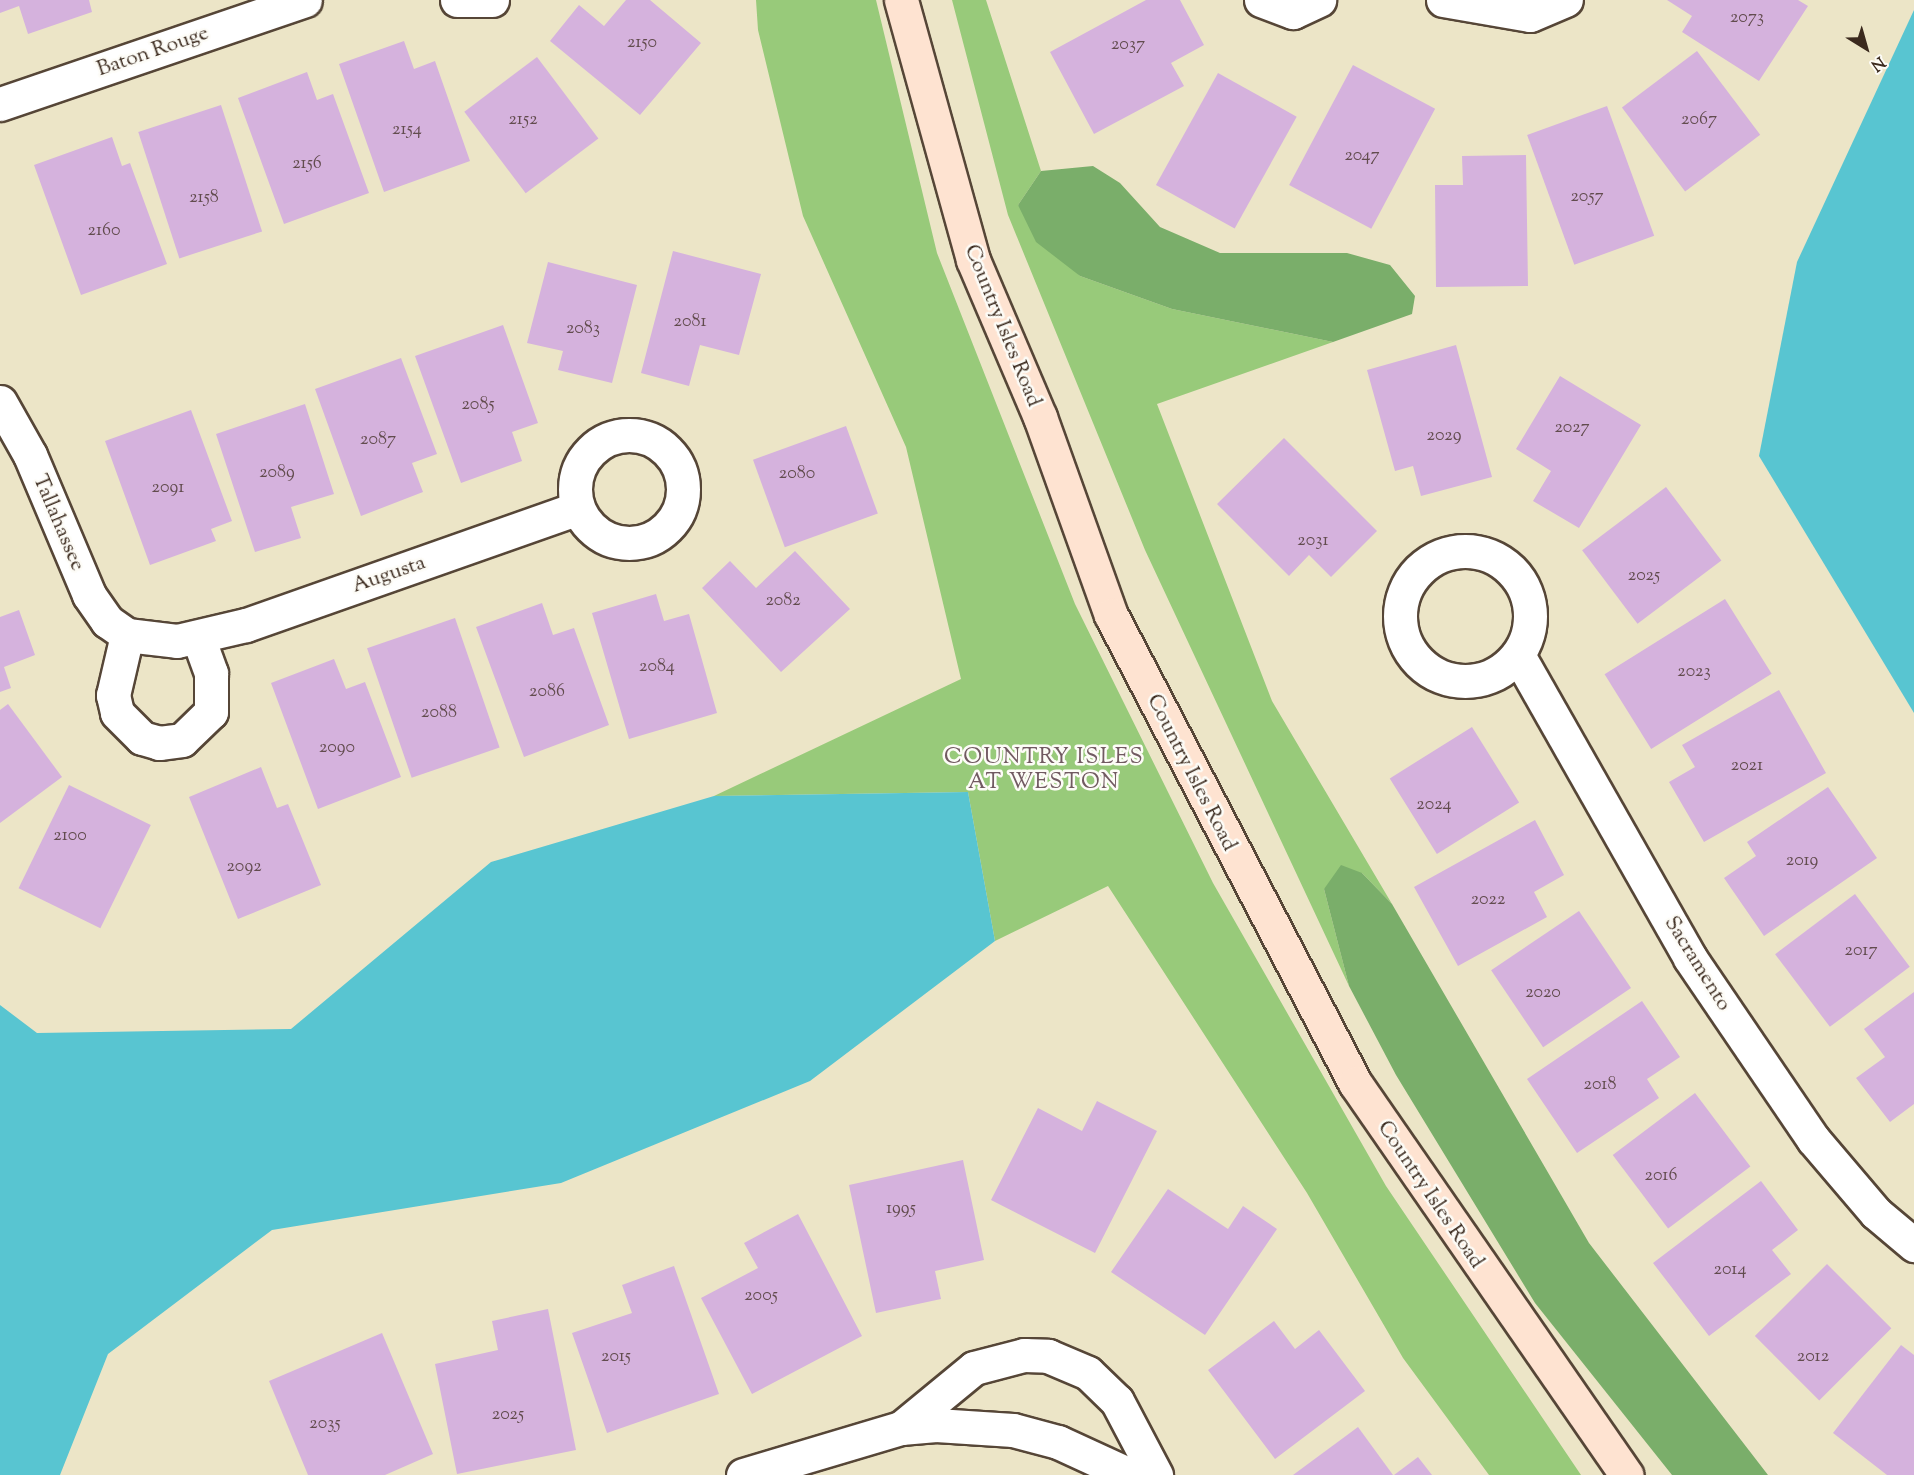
<!DOCTYPE html>
<html>
<head>
<meta charset="utf-8">
<style>
  body { margin:0 }
  #map { position:relative; width:1914px; height:1475px; overflow:hidden; background:#ece5c7; font-family:"Sorts Mill Goudy",serif }
  div>[style] { position:absolute }
  .green>* { inset:0; background:#98ca7a }
  .forest>* { inset:0; background:#7aae6a }
  .water>* { inset:0; background:#58c5d1 }
  .building>* { inset:0; background:#d5b2dd; transform-origin:0 0 }
  .roads { filter:drop-shadow(2px 0 #564637) drop-shadow(-2px 0 #564637) drop-shadow(0 2px #564637) drop-shadow(0 -2px #564637) }
  .street>* { height:33px; margin:-16.5px; padding:0 16.5px; transform-origin:16.5px; border-radius:16.5px; background:#fff }
  .street>.ring { margin:-16.5px; padding:0; box-sizing:content-box; background:none; border:33px solid #fff; border-radius:50% }
  .secondary>* { height:33px; margin:-16.5px; padding:0 16.5px; transform-origin:16.5px; border-radius:16.5px; background:#fee3d1 }
  span { translate:-50% -50%; white-space:nowrap; text-align:center; line-height:1.15; -webkit-text-stroke:5px #fdfcf7; paint-order:stroke }
  .number-label { font-size:18px; color:#624c4e }
  .number-label span { -webkit-text-stroke-width:0 }
  .street-label { font-size:21px; color:#3b2a1e }
  .neighbourhood-label { font-size:22px; color:#715a61; letter-spacing:1.5px }
  .north { position:absolute; left:1836px; top:18px; width:60px; height:60px; -webkit-text-stroke:4px #fdfcf7; paint-order:stroke; rotate:143deg; font-size:16px; font-weight:700; line-height:24px; text-align:center; color:#3b2a1e }
  .north::after { content:''; display:block; margin:auto; width:21px; height:27px; background:#3b2a1e; clip-path:polygon(50% 0,100% 100%,50% 72%,0 100%) }
</style>
</head>
<body>
<div id="map">
  <div class="green">
    <div style="clip-path:polygon(756px 0,876px 0,937px 253px,1075px 604px,1213px 883px,1386px 1186px,1581px 1475px,1489px 1475px,1403px 1358px,1307px 1193px,1108px 886px,995px 941px,968px 792px,714px 796px,961px 679px,906px 447px,803px 216px,758px 30px)"></div>
    <div style="clip-path:polygon(952px 0,986px 0,1041px 171px,1018px 205px,1080px 276px,1172px 309px,1333px 342px,1157px 404px,1272px 701px,1392px 904px,1362px 873px,1324px 889px,1349px 986px,1145px 550px,1008px 215px)"></div>
  </div>
  <div class="forest">
    <div style="clip-path:polygon(1093px 166px,1120px 183px,1160px 227px,1220px 253px,1347px 253px,1390px 265px,1415px 296px,1412px 314px,1333px 342px,1172px 309px,1080px 276px,1036px 242px,1018px 205px,1041px 171px)"></div>
    <div style="clip-path:polygon(1341px 865px,1362px 873px,1392px 904px,1589px 1243px,1768px 1475px,1672px 1475px,1535px 1303px,1396px 1075px,1349px 986px,1324px 889px)"></div>
  </div>
  <div class="water">
    <div style="clip-path:polygon(1914px 10px,1914px 713px,1759px 456px,1797px 262px)"></div>
    <div style="clip-path:polygon(968px 792px,995px 941px,810px 1081px,561px 1183px,272px 1230px,108px 1354px,60px 1475px,0 1475px,0 1005px,37px 1033px,291px 1029px,491px 862px,714px 796px)"></div>
  </div>
  <div class="building">
    <div style="clip-path:polygon(0 0,89px 0,92px 12px,28px 34px,19px 6px,0 13px)"></div>
    <div style="clip-path:polygon(626px 0,650px 0,701px 43px,640px 115px,550px 41px,579px 5px,604px 26px)"></div>
    <div style="clip-path:polygon(1146px 0,1180px 0,1204px 45px,1171px 63px,1184px 86px,1094px 134px,1050px 52px)"></div>
    <div style="clip-path:polygon(1667px 0,1798px 0,1808px 6px,1759px 81px,1682px 32px,1692px 16px)"></div>
    <div style="clip-path:polygon(404px 41px,414px 69px,435px 61px,470px 161px,384px 192px,339px 64px)"></div>
    <div style="left:1697px;top:51px;width:105px;height:94px;rotate:53deg"></div>
    <div style="left:537px;top:57px;width:102px;height:91px;rotate:53deg"></div>
    <div style="left:1353px;top:65px;width:93px;height:136px;rotate:28deg"></div>
    <div style="clip-path:polygon(307px 72px,317px 100px,333px 94px,369px 193px,284px 224px,238px 98px)"></div>
    <div style="left:1218px;top:73px;width:90px;height:128px;rotate:29deg"></div>
    <div style="left:221px;top:105px;width:133px;height:87px;rotate:72deg"></div>
    <div style="left:1607px;top:106px;width:138px;height:85px;rotate:70deg"></div>
    <div style="clip-path:polygon(112px 137px,122px 166px,130px 163px,167px 264px,81px 295px,34px 165px)"></div>
    <div style="clip-path:polygon(1526px 155px,1528px 286px,1436px 287px,1435px 185px,1463px 185px,1462px 156px)"></div>
    <div style="clip-path:polygon(673px 251px,761px 274px,739px 355px,700px 345px,689px 386px,641px 373px)"></div>
    <div style="clip-path:polygon(548px 262px,637px 285px,612px 383px,558px 370px,563px 351px,527px 343px)"></div>
    <div style="clip-path:polygon(503px 325px,538px 423px,512px 432px,522px 461px,461px 483px,415px 356px)"></div>
    <div style="clip-path:polygon(1456px 345px,1492px 477px,1421px 496px,1413px 466px,1395px 471px,1367px 370px)"></div>
    <div style="clip-path:polygon(401px 358px,437px 454px,412px 463px,423px 492px,361px 516px,315px 389px)"></div>
    <div style="clip-path:polygon(1560px 376px,1641px 425px,1579px 528px,1533px 501px,1551px 471px,1516px 449px)"></div>
    <div style="clip-path:polygon(305px 404px,334px 494px,291px 507px,301px 538px,255px 552px,216px 434px)"></div>
    <div style="clip-path:polygon(191px 410px,232px 521px,211px 529px,216px 541px,150px 565px,105px 441px)"></div>
    <div style="left:846px;top:426px;width:93px;height:99px;rotate:70deg"></div>
    <div style="clip-path:polygon(1284px 438px,1377px 531px,1331px 577px,1309px 555px,1289px 576px,1217px 504px)"></div>
    <div style="left:1666px;top:487px;width:92px;height:105px;rotate:53deg"></div>
    <div style="clip-path:polygon(795px 551px,850px 609px,781px 672px,702px 588px,730px 561px,756px 588px)"></div>
    <div style="clip-path:polygon(656px 594px,664px 621px,689px 614px,717px 713px,629px 739px,592px 613px)"></div>
    <div style="left:1725px;top:599px;width:88px;height:142px;rotate:58deg"></div>
    <div style="clip-path:polygon(542px 603px,553px 635px,574px 628px,609px 725px,524px 757px,476px 627px)"></div>
    <div style="clip-path:polygon(19px 610px,35px 655px,4px 667px,11px 688px,0 692px,0 617px)"></div>
    <div style="left:455px;top:618px;width:137px;height:93px;rotate:71deg"></div>
    <div style="clip-path:polygon(334px 659px,346px 689px,365px 682px,401px 777px,318px 809px,271px 683px)"></div>
    <div style="clip-path:polygon(1779px 690px,1826px 773px,1704px 842px,1669px 782px,1695px 767px,1682px 745px)"></div>
    <div style="clip-path:polygon(8px 704px,62px 777px,0 823px,0 710px)"></div>
    <div style="left:1472px;top:727px;width:89px;height:97px;rotate:58deg"></div>
    <div style="clip-path:polygon(261px 767px,277px 808px,288px 804px,321px 885px,238px 919px,189px 797px)"></div>
    <div style="left:69px;top:785px;width:91px;height:115px;rotate:26deg"></div>
    <div style="clip-path:polygon(1828px 787px,1877px 858px,1764px 936px,1724px 878px,1756px 856px,1747px 842px)"></div>
    <div style="clip-path:polygon(1535px 820px,1564px 875px,1534px 892px,1547px 917px,1458px 966px,1414px 887px)"></div>
    <div style="left:1855px;top:894px;width:91px;height:100px;rotate:53deg"></div>
    <div style="left:1579px;top:911px;width:93px;height:106px;rotate:56deg"></div>
    <div style="clip-path:polygon(1914px 992px,1914px 1104px,1890px 1122px,1856px 1078px,1885px 1057px,1864px 1029px)"></div>
    <div style="clip-path:polygon(1642px 1001px,1680px 1057px,1647px 1079px,1659px 1098px,1577px 1153px,1527px 1079px)"></div>
    <div style="left:1695px;top:1093px;width:92px;height:103px;rotate:53deg"></div>
    <div style="clip-path:polygon(1097px 1101px,1157px 1131px,1095px 1253px,991px 1200px,1038px 1108px,1082px 1131px)"></div>
    <div style="clip-path:polygon(963px 1160px,984px 1260px,935px 1271px,941px 1299px,876px 1313px,849px 1185px)"></div>
    <div style="clip-path:polygon(1761px 1181px,1798px 1230px,1772px 1250px,1791px 1274px,1709px 1336px,1653px 1263px)"></div>
    <div style="clip-path:polygon(1168px 1189px,1228px 1229px,1243px 1206px,1277px 1229px,1205px 1335px,1111px 1272px)"></div>
    <div style="clip-path:polygon(798px 1214px,862px 1336px,752px 1394px,701px 1298px,758px 1268px,744px 1243px)"></div>
    <div style="left:1827px;top:1264px;width:91px;height:102px;rotate:45deg"></div>
    <div style="clip-path:polygon(674px 1266px,719px 1394px,607px 1433px,572px 1333px,632px 1313px,622px 1285px)"></div>
    <div style="clip-path:polygon(548px 1309px,576px 1450px,457px 1474px,435px 1364px,498px 1350px,492px 1321px)"></div>
    <div style="clip-path:polygon(1274px 1321px,1295px 1349px,1319px 1330px,1365px 1391px,1275px 1459px,1208px 1370px)"></div>
    <div style="clip-path:polygon(382px 1333px,433px 1454px,385px 1475px,308px 1475px,269px 1381px)"></div>
    <div style="clip-path:polygon(1901px 1345px,1914px 1355px,1914px 1475px,1887px 1475px,1833px 1433px)"></div>
    <div style="clip-path:polygon(1358px 1427px,1393px 1475px,1293px 1475px)"></div>
    <div style="clip-path:polygon(1418px 1457px,1432px 1475px,1394px 1475px)"></div>
  </div>
  <div class="roads">
    <div class="street">
      <div style="left:457px;top:0;width:35px"></div>
      <div style="left:1261px;top:0;width:34px;rotate:21deg"></div>
      <div style="left:1293px;top:12px;width:29px;rotate:-25deg"></div>
      <div style="left:1443px;top:0;width:88px;rotate:9.8deg"></div>
      <div style="left:1530px;top:15px;width:39px;rotate:-23deg"></div>
      <div style="left:0;top:104px;width:322px;rotate:-18.8deg"></div>
      <div style="left:0;top:402px;width:61px;rotate:60.5deg"></div>
      <div style="left:30px;top:455px;width:152px;rotate:67.1deg"></div>
      <div style="left:89px;top:595px;width:32px;rotate:55deg"></div>
      <div style="left:107px;top:621px;width:24px;rotate:35deg"></div>
      <div style="left:127px;top:635px;width:50px;rotate:6.8deg"></div>
      <div style="left:177px;top:641px;width:71px;rotate:-13.1deg"></div>
      <div style="left:246px;top:625px;width:352px;rotate:-19.4deg"></div>
      <div class="ring" style="left:575px;top:435px;width:75px;height:75px"></div>
      <div class="ring" style="left:1400px;top:551px;width:97px;height:97px"></div>
      <div style="left:127px;top:635px;width:62px;rotate:103.1deg"></div>
      <div style="left:113px;top:695px;width:18px;rotate:77deg"></div>
      <div style="left:117px;top:713px;width:35px;rotate:45deg"></div>
      <div style="left:142px;top:738px;width:18px;rotate:16deg"></div>
      <div style="left:159px;top:743px;width:23px;rotate:-7deg"></div>
      <div style="left:182px;top:740px;width:40px;rotate:-44deg"></div>
      <div style="left:211px;top:712px;width:39px;rotate:-90deg"></div>
      <div style="left:211px;top:673px;width:37px;rotate:-110deg"></div>
      <div style="left:1518px;top:655px;width:348px;rotate:60.4deg"></div>
      <div style="left:1690px;top:958px;width:219px;rotate:55.8deg"></div>
      <div style="left:1813px;top:1139px;width:97px;rotate:49.6deg"></div>
      <div style="left:1876px;top:1213px;width:50px;rotate:40.1deg"></div>
      <div style="left:901px;top:1428px;width:94px;rotate:-39.4deg"></div>
      <div style="left:974px;top:1368px;width:52px;rotate:-14.6deg"></div>
      <div style="left:1024px;top:1355px;width:24px;rotate:2deg"></div>
      <div style="left:1048px;top:1356px;width:43px;rotate:23deg"></div>
      <div style="left:1088px;top:1373px;width:40px;rotate:44deg"></div>
      <div style="left:1117px;top:1401px;width:84px;rotate:62.2deg"></div>
      <div style="left:743px;top:1475px;width:165px;rotate:-16.6deg"></div>
      <div style="left:901px;top:1428px;width:35px;rotate:-5deg"></div>
      <div style="left:936px;top:1425px;width:77px;rotate:3.7deg"></div>
      <div style="left:1013px;top:1430px;width:47px;rotate:14.9deg"></div>
      <div style="left:1058px;top:1442px;width:79px;rotate:24.6deg"></div>
    </div>
    <div class="secondary">
      <div style="left:901px;top:0;width:270px;rotate:74.5deg"></div>
      <div style="left:973px;top:260px;width:171px;rotate:66.9deg"></div>
      <div style="left:1040px;top:417px;width:210px;rotate:70.3deg"></div>
      <div style="left:1111px;top:615px;width:528px;rotate:62.46deg"></div>
      <div style="left:1355px;top:1083px;width:477px;rotate:55.3deg"></div>
    </div>
  </div>
  <div class="number-label">
    <span style="left:1747px;top:18px">2073</span>
    <span style="left:642px;top:43px">2150</span>
    <span style="left:1128px;top:45px">2037</span>
    <span style="left:523px;top:120px">2152</span>
    <span style="left:1699px;top:120px">2067</span>
    <span style="left:407px;top:130px">2154</span>
    <span style="left:1362px;top:156px">2047</span>
    <span style="left:307px;top:164px">2156</span>
    <span style="left:1587px;top:197px">2057</span>
    <span style="left:204px;top:198px">2158</span>
    <span style="left:104px;top:231px">2160</span>
    <span style="left:690px;top:322px">2081</span>
    <span style="left:583px;top:329px">2083</span>
    <span style="left:478px;top:405px">2085</span>
    <span style="left:1572px;top:428px">2027</span>
    <span style="left:1444px;top:436px">2029</span>
    <span style="left:378px;top:440px">2087</span>
    <span style="left:277px;top:473px">2089</span>
    <span style="left:797px;top:474px">2080</span>
    <span style="left:168px;top:488px">2091</span>
    <span style="left:1313px;top:541px">2031</span>
    <span style="left:1644px;top:576px">2025</span>
    <span style="left:783px;top:601px">2082</span>
    <span style="left:657px;top:667px">2084</span>
    <span style="left:1694px;top:672px">2023</span>
    <span style="left:547px;top:692px">2086</span>
    <span style="left:439px;top:713px">2088</span>
    <span style="left:337px;top:748px">2090</span>
    <span style="left:1747px;top:766px">2021</span>
    <span style="left:1434px;top:805px">2024</span>
    <span style="left:70px;top:836px">2100</span>
    <span style="left:1802px;top:861px">2019</span>
    <span style="left:244px;top:867px">2092</span>
    <span style="left:1488px;top:900px">2022</span>
    <span style="left:1861px;top:951px">2017</span>
    <span style="left:1543px;top:993px">2020</span>
    <span style="left:1600px;top:1085px">2018</span>
    <span style="left:1661px;top:1176px">2016</span>
    <span style="left:901px;top:1209px">1995</span>
    <span style="left:1730px;top:1270px">2014</span>
    <span style="left:761px;top:1296px">2005</span>
    <span style="left:616px;top:1357px">2015</span>
    <span style="left:1813px;top:1357px">2012</span>
    <span style="left:508px;top:1415px">2025</span>
    <span style="left:325px;top:1424px">2035</span>
  </div>
  <div class="street-label">
    <span style="left:153px;top:52px;rotate:-19deg">Baton Rouge</span>
    <span style="left:1002px;top:326px;rotate:68deg">Country Isles Road</span>
    <span style="left:58px;top:523px;rotate:67deg">Tallahassee</span>
    <span style="left:389px;top:575px;rotate:-19deg">Augusta</span>
    <span style="left:1191px;top:773px;rotate:63deg">Country Isles Road</span>
    <span style="left:1697px;top:964px;rotate:58deg">Sacramento</span>
    <span style="left:1430px;top:1195px;rotate:56deg">Country Isles Road</span>
  </div>
  <div class="neighbourhood-label">
    <span style="left:1044px;top:771px">COUNTRY ISLES<br>AT WESTON</span>
  </div>
  <div class="north">N</div>
</div>
</body>
</html>
